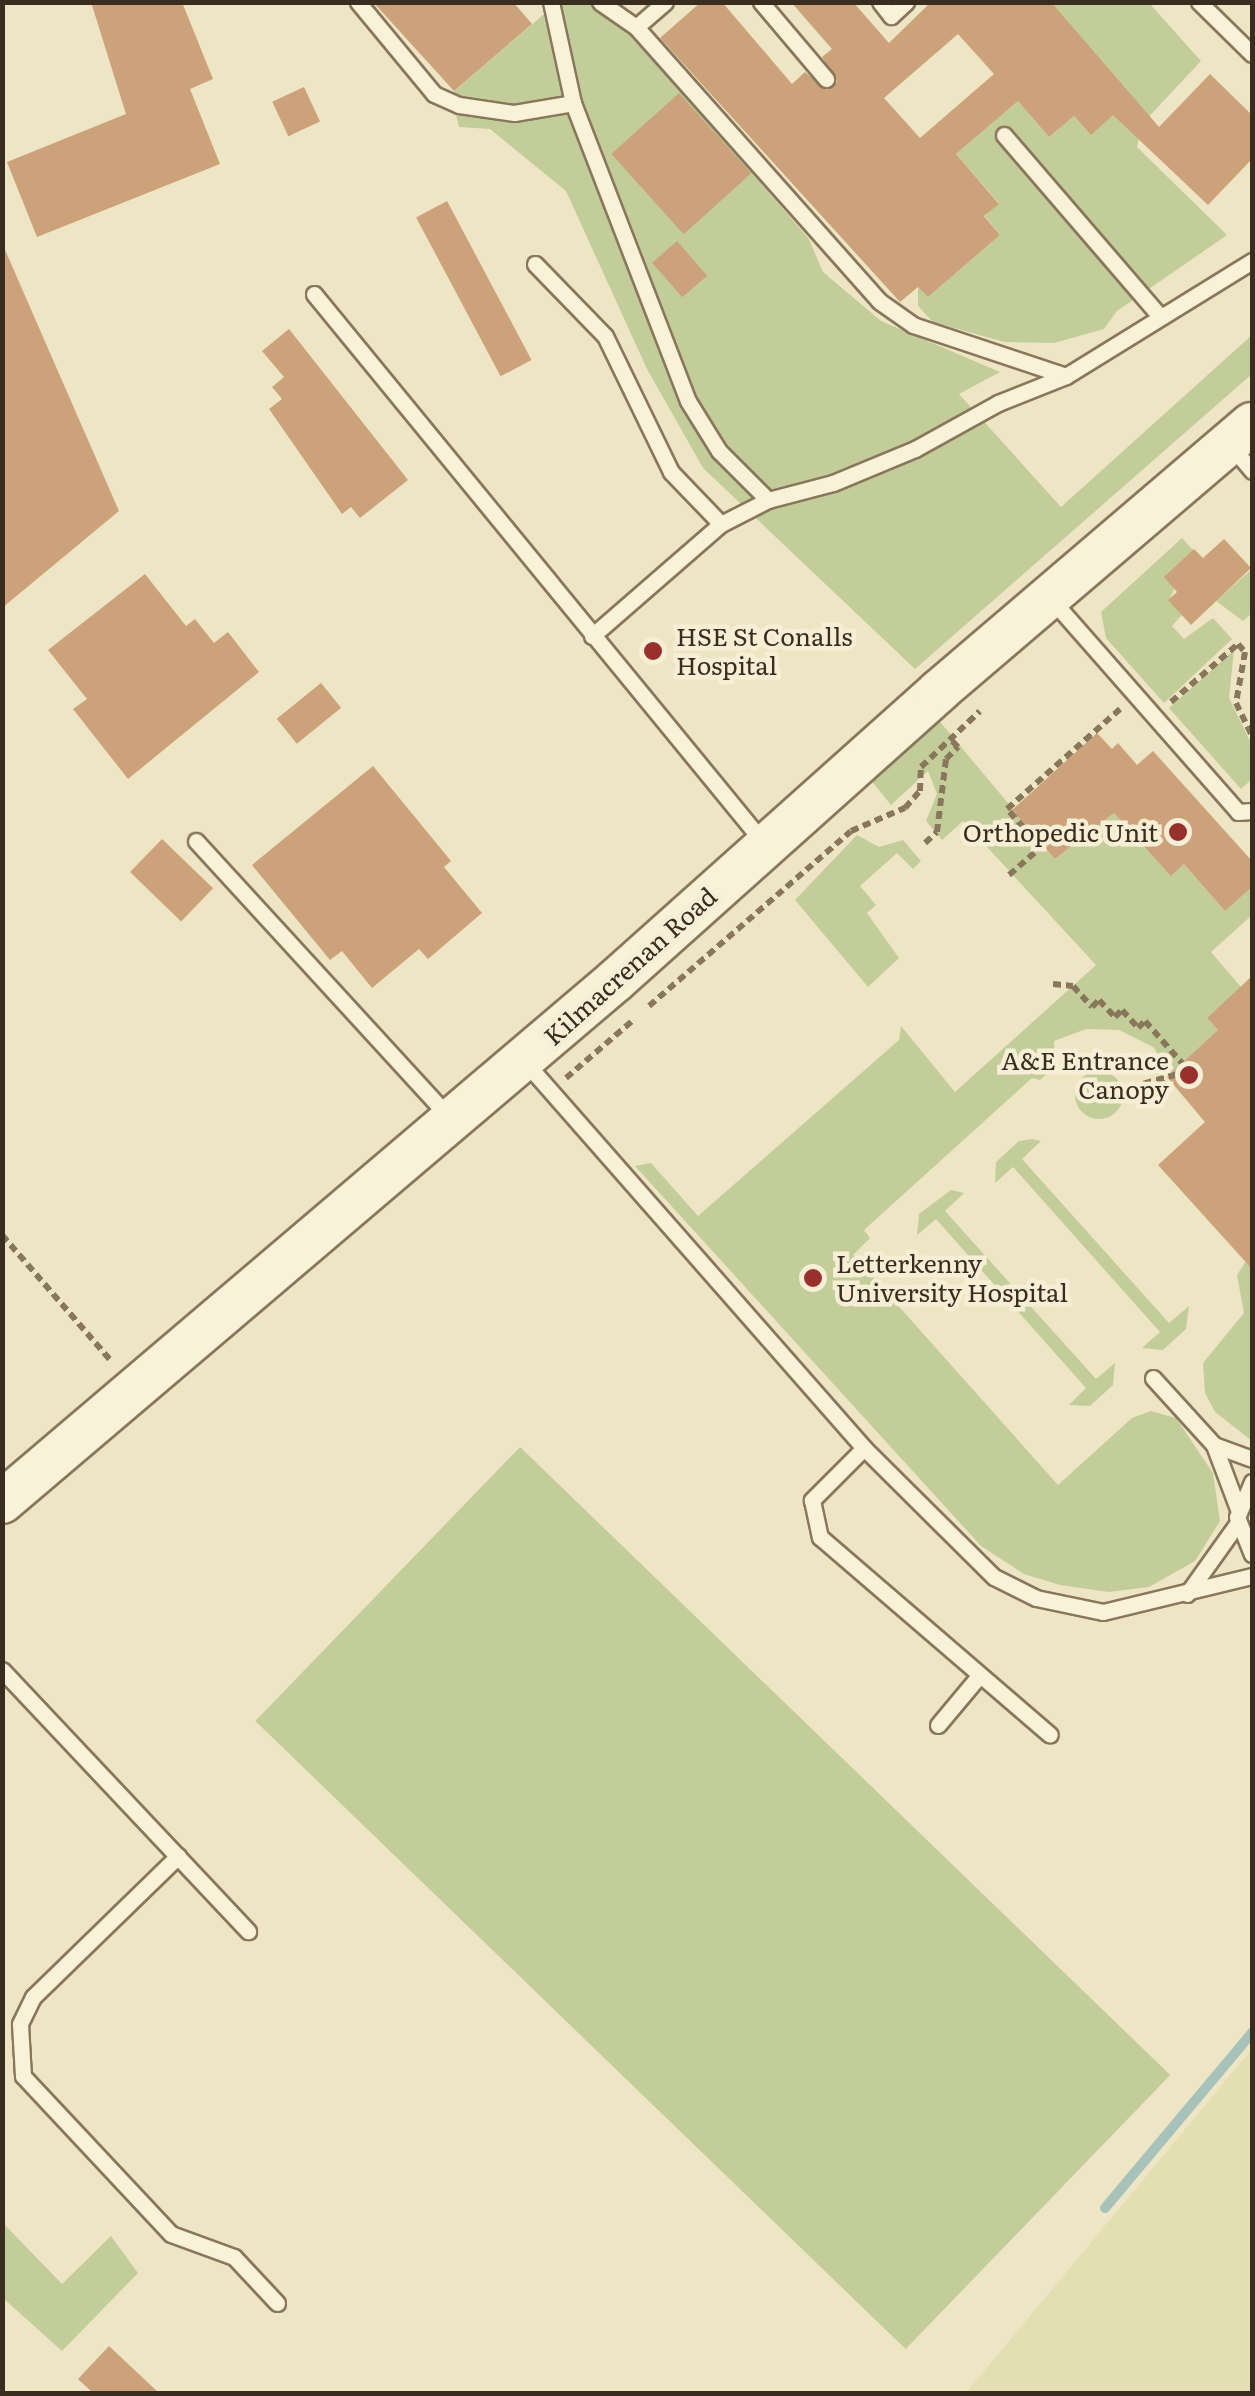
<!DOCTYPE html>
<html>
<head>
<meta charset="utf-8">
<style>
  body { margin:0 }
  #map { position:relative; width:1255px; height:2396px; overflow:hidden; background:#eee5c5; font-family:Literata,serif }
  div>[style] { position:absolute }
  .farmland>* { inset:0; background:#e4dfb2 }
  .green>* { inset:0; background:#c3cd99; transform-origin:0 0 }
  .round { border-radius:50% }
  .stream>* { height:10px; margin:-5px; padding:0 5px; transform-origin:5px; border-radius:5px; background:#a7c2bb }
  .building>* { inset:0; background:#cca27b; transform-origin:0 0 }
  .path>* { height:6px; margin-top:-3px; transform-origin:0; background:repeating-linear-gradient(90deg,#89775b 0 8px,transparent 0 13px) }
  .roads { filter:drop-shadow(2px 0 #89775b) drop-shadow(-2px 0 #89775b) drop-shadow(0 2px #89775b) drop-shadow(0 -2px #89775b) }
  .service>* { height:15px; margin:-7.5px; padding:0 7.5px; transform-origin:7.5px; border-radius:7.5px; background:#f9f1d8 }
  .secondary>* { height:42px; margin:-21px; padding:0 21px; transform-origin:21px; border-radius:21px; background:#f9f1d8 }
  .dots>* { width:28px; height:28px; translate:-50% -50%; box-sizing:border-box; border:5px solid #f6eed5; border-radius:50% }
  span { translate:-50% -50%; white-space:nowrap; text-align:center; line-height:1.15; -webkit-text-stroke:9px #f6eed5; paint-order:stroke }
  .poi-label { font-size:25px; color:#392d1f }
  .left { translate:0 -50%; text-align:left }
  .right { translate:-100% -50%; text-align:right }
  .street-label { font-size:25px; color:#392d1f }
  .frame { position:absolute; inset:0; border:5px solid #392d1f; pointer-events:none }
</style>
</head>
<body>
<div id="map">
  <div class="farmland">
    <div style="clip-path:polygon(1252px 2050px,1252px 2393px,966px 2393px,1240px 2063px)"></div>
  </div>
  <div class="green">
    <div style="clip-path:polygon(557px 3px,605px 3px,809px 239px,823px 272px,881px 321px,1000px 372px,959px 394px,1061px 507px,1252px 335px,1252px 374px,915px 669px,703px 468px,647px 369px,566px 191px,490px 129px,459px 127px,451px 94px)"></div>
    <div style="clip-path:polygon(1051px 3px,1149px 3px,1201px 61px,1142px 124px,1137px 147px,1227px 235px,1117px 311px,1104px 329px,1054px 343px,1004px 342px,933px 322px,918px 306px,918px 287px,928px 297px,1000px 235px,985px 216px,999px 203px,956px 154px,1018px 101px,1049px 137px,1074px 116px,1091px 135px)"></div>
    <div style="clip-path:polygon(1182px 538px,1193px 550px,1169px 600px,1182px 615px,1172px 626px,1184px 639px,1213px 618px,1232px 639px,1164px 703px,1106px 638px,1101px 612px)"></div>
    <div style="clip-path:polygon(1252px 569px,1252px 613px,1243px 621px,1216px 601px)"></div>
    <div style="clip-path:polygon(1234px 650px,1229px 698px,1252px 745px,1252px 779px,1241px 789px,1169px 708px)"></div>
    <div style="clip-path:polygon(925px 704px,1055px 859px,1114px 813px,1172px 875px,1184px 864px,1225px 911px,1252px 887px,1252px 915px,1211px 952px,1241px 987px,1207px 1018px,1218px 1030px,1172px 1073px,1153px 1047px,1119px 1030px,1086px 1029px,1054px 1041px,1055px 1067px,1040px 1080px,1032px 1078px,864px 1230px,870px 1238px,853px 1255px,1058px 1485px,1132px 1418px,1151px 1411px,1176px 1418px,1213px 1473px,1220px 1521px,1195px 1561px,1149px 1587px,1109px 1592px,1060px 1585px,1024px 1574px,981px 1546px,635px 1166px,651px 1163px,698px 1216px,899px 1040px,901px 1026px,955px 1092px,1096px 965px,963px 821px,942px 840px,926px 821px,937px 794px,928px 771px,891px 805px,857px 763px)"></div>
    <div style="clip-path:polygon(857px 835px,879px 847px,903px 840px,921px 861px,913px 869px,897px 853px,860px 886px,876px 905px,867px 913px,899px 958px,868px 987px,795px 900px)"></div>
    <div class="round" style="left:1075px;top:1071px;width:48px;height:48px"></div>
    <div style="clip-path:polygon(1032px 1139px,1041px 1141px,1022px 1159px,1169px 1323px,1189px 1306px,1186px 1329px,1163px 1350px,1142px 1348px,1160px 1332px,1013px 1167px,995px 1183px,996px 1162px,1019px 1141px)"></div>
    <div style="clip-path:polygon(951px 1190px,964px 1193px,945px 1211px,1096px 1379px,1115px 1363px,1113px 1385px,1090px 1406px,1069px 1405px,1086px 1388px,936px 1219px,917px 1235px,919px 1214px)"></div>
    <div style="clip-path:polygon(1246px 1261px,1252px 1269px,1252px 1441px,1215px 1412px,1205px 1393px,1203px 1363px,1244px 1313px,1237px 1275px)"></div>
    <div style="left:520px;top:1447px;width:904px;height:381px;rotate:44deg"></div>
    <div style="clip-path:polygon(3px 2223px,62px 2284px,111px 2236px,138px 2273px,62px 2351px,3px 2298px)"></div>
  </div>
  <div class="stream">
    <div style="left:1105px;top:2208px;width:229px;rotate:-50deg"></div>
  </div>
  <div class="building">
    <div style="clip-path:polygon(91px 2px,182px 2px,213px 79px,190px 89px,220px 164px,37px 237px,7px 162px,126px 114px)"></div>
    <div style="clip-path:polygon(373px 2px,513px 2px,532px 24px,454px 91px)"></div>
    <div style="clip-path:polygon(evenodd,701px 2px,722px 2px,792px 84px,805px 72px,827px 90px,837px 82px,822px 57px,832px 49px,791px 2px,853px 2px,889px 43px,931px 2px,1051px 2px,1159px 127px,1210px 74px,1252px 115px,1252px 159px,1208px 205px,1113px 115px,1091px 135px,1074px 116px,1049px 137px,1018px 101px,956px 154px,999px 204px,984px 216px,1000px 235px,928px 297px,918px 287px,900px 302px,660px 38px,701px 2px,958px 34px,994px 74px,920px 138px,884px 98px,958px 34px)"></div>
    <div style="left:304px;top:87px;width:38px;height:35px;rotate:65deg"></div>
    <div style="left:679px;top:93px;width:108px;height:91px;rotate:48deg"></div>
    <div style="left:447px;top:201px;width:180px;height:35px;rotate:62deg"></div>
    <div style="left:677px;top:241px;width:46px;height:33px;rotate:49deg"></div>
    <div style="clip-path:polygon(2px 243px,119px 511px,2px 608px)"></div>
    <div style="clip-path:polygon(289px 329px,408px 480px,360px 518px,351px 507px,342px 514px,269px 409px,282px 399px,272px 387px,284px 377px,262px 351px)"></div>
    <div style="clip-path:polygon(1224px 539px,1251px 568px,1191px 625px,1168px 600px,1177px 592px,1164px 577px,1194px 549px,1203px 558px)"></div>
    <div style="clip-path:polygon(145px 574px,186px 626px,195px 619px,214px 643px,228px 632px,259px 672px,128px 779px,73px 709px,87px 699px,48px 650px)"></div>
    <div style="left:321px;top:683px;width:32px;height:57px;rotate:51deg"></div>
    <div style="clip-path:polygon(1097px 733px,1112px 749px,1118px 743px,1137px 765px,1153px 751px,1252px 861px,1252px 887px,1225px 911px,1184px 864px,1171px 876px,1114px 813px,1055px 859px,1012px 810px)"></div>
    <div style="clip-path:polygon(373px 766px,451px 861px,444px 867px,482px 913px,428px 959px,419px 949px,372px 988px,342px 951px,330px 960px,252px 865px)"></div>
    <div style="left:162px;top:839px;width:71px;height:46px;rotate:44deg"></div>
    <div style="clip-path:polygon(1252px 976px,1252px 1269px,1158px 1165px,1205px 1122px,1167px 1077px,1218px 1030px,1207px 1018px)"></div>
    <div style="clip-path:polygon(109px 2346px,160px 2394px,94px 2394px,78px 2379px)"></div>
  </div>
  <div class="path">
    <div style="left:1171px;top:702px;width:89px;rotate:-40.9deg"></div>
    <div style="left:1238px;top:644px;width:11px;rotate:49deg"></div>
    <div style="left:1245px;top:652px;width:52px;rotate:100deg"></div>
    <div style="left:1236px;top:703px;width:37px;rotate:64deg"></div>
    <div style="left:925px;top:843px;width:16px;rotate:-43deg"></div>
    <div style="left:937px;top:832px;width:74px;rotate:-83deg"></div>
    <div style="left:946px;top:759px;width:17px;rotate:-45deg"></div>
    <div style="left:958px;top:747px;width:11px;rotate:-135deg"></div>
    <div style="left:1009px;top:875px;width:43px;rotate:-41.2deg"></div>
    <div style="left:1041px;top:847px;width:51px;rotate:-131.8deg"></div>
    <div style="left:1007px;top:809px;width:151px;rotate:-41.5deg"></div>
    <div style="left:1053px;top:984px;width:20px;rotate:6deg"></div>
    <div style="left:1073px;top:986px;width:28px;rotate:48deg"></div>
    <div style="left:1092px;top:1007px;width:10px;rotate:-45deg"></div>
    <div style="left:1099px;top:1000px;width:23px;rotate:47deg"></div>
    <div style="left:1115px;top:1017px;width:10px;rotate:-45deg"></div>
    <div style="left:1122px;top:1010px;width:24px;rotate:48deg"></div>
    <div style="left:1138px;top:1028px;width:10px;rotate:-45deg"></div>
    <div style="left:1145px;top:1021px;width:67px;rotate:48.7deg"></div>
    <div style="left:1189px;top:1071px;width:49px;rotate:164.5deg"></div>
    <div style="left:649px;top:1006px;width:267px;rotate:-40.9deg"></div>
    <div style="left:851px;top:831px;width:59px;rotate:-23.1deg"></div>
    <div style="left:905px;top:808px;width:23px;rotate:-49deg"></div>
    <div style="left:920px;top:791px;width:24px;rotate:-88deg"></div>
    <div style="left:921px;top:767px;width:81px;rotate:-43.5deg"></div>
    <div style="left:566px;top:1078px;width:87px;rotate:-40.8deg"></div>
    <div style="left:2px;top:1235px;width:168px;rotate:49.1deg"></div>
  </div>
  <div class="roads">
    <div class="service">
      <div style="left:358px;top:2px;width:119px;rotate:50.4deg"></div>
      <div style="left:434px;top:94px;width:27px;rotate:24deg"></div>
      <div style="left:459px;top:105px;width:56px;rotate:8.3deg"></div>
      <div style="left:514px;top:113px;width:60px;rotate:-9.6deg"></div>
      <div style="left:573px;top:103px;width:319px;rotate:68.9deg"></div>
      <div style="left:688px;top:401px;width:59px;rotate:58.2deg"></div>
      <div style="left:719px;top:451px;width:69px;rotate:45deg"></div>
      <div style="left:551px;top:2px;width:103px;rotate:77.7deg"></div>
      <div style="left:600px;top:2px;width:44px;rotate:34.8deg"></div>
      <div style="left:665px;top:2px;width:38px;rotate:139deg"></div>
      <div style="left:636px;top:27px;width:366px;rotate:48.4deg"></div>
      <div style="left:879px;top:301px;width:42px;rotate:35.2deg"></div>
      <div style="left:913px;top:325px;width:161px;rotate:18.4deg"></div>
      <div style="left:761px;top:2px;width:101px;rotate:49.8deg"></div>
      <div style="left:880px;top:2px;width:18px;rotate:52deg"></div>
      <div style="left:891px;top:16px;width:21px;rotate:-43deg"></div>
      <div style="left:1199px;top:2px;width:74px;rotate:44.5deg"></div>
      <div style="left:1004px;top:135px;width:238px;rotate:49.3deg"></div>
      <div style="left:535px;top:264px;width:100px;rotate:45.8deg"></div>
      <div style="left:605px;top:336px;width:151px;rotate:64.1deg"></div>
      <div style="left:671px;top:472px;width:72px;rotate:46.1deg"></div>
      <div style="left:314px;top:294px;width:708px;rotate:50.67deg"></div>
      <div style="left:1232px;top:447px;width:31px;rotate:50deg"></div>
      <div style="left:1052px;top:600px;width:282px;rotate:48.7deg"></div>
      <div style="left:1238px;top:812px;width:14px;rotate:-4deg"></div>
      <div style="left:592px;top:636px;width:171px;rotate:-41deg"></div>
      <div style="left:721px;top:524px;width:53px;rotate:-27.1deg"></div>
      <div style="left:768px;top:500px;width:67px;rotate:-14.7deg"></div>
      <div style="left:833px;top:483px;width:89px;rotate:-22.5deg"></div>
      <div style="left:915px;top:449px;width:95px;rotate:-29deg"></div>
      <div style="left:998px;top:403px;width:73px;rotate:-21.7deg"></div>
      <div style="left:1066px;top:376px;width:219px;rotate:-31.7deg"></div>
      <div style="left:196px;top:841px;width:376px;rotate:47.5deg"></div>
      <div style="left:526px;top:1063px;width:512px;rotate:48.72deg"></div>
      <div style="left:864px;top:1448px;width:183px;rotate:44.8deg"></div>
      <div style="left:994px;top:1577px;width:47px;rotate:26.6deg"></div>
      <div style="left:1036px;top:1598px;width:68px;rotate:11.8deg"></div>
      <div style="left:1103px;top:1612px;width:153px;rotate:-13.6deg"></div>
      <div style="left:1153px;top:1378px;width:91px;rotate:47.7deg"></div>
      <div style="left:1214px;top:1445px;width:68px;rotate:69.4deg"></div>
      <div style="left:1214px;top:1445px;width:40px;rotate:20.2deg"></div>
      <div style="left:864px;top:1448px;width:74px;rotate:135deg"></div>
      <div style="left:812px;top:1500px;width:38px;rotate:78deg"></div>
      <div style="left:820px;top:1537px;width:303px;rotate:40.7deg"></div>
      <div style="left:1252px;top:1482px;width:38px;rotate:113deg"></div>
      <div style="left:1237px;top:1517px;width:40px;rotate:68deg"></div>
      <div style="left:1187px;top:1594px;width:86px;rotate:-54.5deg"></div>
      <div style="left:2px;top:1670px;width:359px;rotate:46.7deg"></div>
      <div style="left:938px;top:1725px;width:64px;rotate:-50.1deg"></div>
      <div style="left:178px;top:1856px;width:202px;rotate:135.8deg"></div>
      <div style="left:33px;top:1997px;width:30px;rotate:116deg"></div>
      <div style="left:20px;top:2024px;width:52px;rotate:86.7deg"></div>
      <div style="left:23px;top:2076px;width:216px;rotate:46.9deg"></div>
      <div style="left:171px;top:2234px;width:67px;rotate:20.1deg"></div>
      <div style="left:234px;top:2257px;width:63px;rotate:46.9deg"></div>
    </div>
    <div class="secondary">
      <div style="left:2px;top:1502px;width:806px;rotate:-40.37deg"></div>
      <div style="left:616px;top:980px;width:433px;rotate:-41.8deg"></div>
      <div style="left:939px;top:691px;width:411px;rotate:-40.5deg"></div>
    </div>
  </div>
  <div class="dots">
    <div style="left:653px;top:651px;background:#98312b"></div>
    <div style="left:1178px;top:832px;background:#98312b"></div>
    <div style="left:1189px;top:1075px;background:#98312b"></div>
    <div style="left:813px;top:1278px;background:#98312b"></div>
  </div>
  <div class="poi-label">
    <span class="left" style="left:676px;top:651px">HSE St Conalls<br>Hospital</span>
    <span class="right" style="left:1158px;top:832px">Orthopedic Unit</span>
    <span class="right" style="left:1169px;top:1075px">A&amp;E Entrance<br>Canopy</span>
    <span class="left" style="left:836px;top:1278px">Letterkenny<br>University Hospital</span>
  </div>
  <div class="street-label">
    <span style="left:630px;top:966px;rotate:-42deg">Kilmacrenan Road</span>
  </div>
  <div class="frame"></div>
</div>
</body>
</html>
